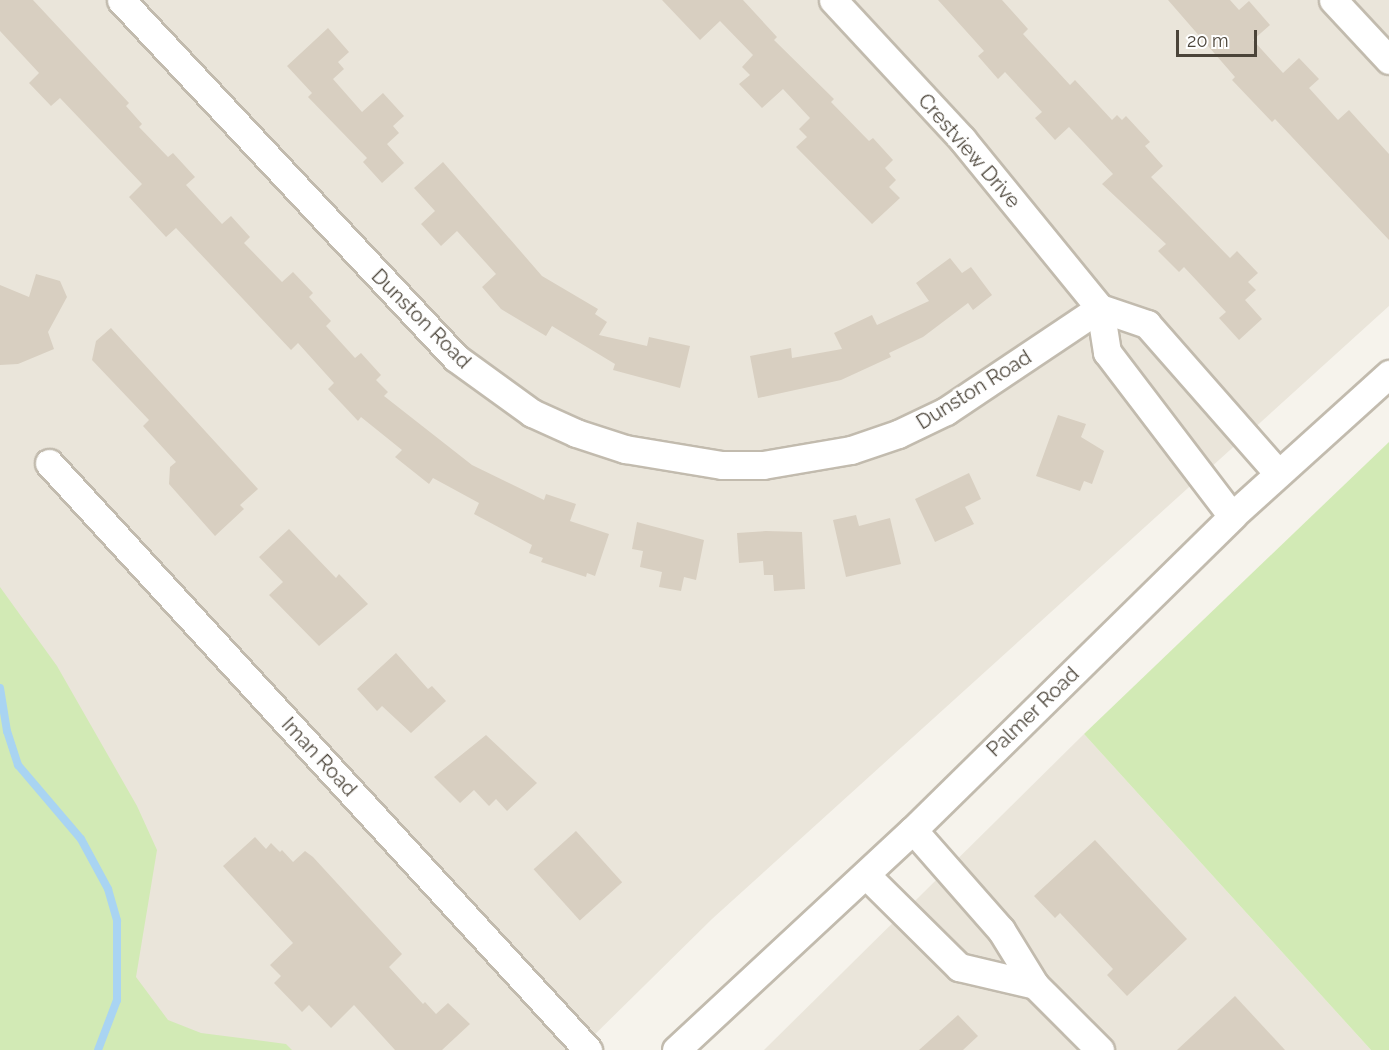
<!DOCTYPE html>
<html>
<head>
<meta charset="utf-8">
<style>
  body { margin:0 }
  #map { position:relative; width:1389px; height:1050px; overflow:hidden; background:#f6f3ec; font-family:Raleway,sans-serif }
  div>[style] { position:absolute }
  .residential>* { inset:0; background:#eae5da }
  .green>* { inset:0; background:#d2eab5 }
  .stream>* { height:8px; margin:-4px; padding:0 4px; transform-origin:4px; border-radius:4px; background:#a9d4f2 }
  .building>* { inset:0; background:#d8cfc1; transform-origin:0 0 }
  .roads { filter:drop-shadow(2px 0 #c2bbae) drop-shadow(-2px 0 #c2bbae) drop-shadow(0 2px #c2bbae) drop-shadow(0 -2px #c2bbae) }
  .minor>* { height:27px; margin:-13.5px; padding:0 13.5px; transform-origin:13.5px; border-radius:13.5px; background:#fff }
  span { translate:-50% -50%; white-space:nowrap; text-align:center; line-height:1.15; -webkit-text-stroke:5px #fff; paint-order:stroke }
  .street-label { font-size:20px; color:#4b4439 }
  .scale { position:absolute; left:1176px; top:30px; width:81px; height:27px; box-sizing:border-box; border:3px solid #4b4439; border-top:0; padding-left:8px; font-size:18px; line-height:21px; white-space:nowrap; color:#4b4439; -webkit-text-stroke:4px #fff; paint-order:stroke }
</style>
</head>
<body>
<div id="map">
  <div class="residential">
    <div style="clip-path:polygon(0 0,1389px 0,1389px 306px,712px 919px,579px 1050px,171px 1050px,0 864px)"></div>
    <div style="clip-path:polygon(1084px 734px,1371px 1050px,764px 1050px)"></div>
  </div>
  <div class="green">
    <div style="clip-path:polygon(1389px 442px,1389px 1050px,1371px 1050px,1084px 734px)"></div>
    <div style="clip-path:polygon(0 587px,57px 666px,137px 806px,157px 850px,136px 977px,168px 1020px,201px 1033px,286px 1044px,292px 1050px,0 1050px)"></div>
  </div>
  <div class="stream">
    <div style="left:0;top:688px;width:44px;rotate:80.8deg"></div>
    <div style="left:7px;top:731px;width:36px;rotate:72deg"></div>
    <div style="left:18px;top:765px;width:97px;rotate:49.6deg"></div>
    <div style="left:81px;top:839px;width:57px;rotate:61.6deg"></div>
    <div style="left:108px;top:889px;width:33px;rotate:74deg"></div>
    <div style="left:117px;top:921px;width:79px;rotate:90deg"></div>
    <div style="left:117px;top:1000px;width:53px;rotate:110.8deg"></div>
  </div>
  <div class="building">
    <div style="clip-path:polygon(0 0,33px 0,129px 103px,126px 106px,142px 124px,139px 127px,168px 157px,173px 153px,195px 177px,186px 185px,222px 224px,231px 216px,250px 237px,244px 243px,282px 282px,293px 272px,313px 293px,309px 297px,331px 321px,326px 326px,355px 358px,361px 353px,381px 375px,376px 380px,388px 392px,384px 396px,472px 465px,544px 500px,546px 494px,576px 504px,570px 521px,609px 534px,595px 576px,587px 573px,586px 577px,541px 562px,543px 558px,529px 553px,532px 545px,474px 514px,479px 503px,433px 478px,429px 484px,395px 457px,402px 450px,361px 417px,358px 421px,328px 389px,334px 383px,298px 343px,291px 350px,176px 228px,166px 237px,129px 197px,142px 184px,60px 98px,51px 106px,29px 83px,39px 73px,0 31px)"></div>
    <div style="clip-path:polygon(662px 0,743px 0,777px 37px,774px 40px,834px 99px,831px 102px,869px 141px,873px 138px,893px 160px,885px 168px,896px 180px,889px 187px,900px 198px,872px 224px,796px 147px,807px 137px,799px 129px,810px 118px,783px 89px,762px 108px,739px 84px,750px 75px,742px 67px,753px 55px,720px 21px,700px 40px)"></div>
    <div style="clip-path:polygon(938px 0,1002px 0,1028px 29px,1023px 34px,1070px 85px,1075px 80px,1112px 120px,1117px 115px,1122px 120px,1126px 116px,1150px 142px,1145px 146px,1163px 166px,1151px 177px,1230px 258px,1237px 251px,1258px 273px,1248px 282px,1256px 290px,1245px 300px,1262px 319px,1239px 340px,1219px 318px,1226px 312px,1184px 267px,1179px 272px,1158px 251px,1166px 244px,1102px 184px,1113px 174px,1069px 127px,1055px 140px,1035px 118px,1042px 112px,1005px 72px,998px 79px,978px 56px,984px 51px)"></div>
    <div style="clip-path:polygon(1168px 0,1230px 0,1239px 10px,1249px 1px,1270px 25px,1253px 40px,1283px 73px,1299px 58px,1319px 79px,1309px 88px,1338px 120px,1349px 110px,1389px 154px,1389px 240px,1275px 119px,1272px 122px,1232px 80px,1235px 77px)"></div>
    <div style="clip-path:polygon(328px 28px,349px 52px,338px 62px,344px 69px,333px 79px,362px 112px,383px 93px,404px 116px,393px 126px,399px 133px,387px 144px,404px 163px,382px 183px,363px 162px,367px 158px,308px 97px,312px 93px,287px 66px)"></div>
    <div style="clip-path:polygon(443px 162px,542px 276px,598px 309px,595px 314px,607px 322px,599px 335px,647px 346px,649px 337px,690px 346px,680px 388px,613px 370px,615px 364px,552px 326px,546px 336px,501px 309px,482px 287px,496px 274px,457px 231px,441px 246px,421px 224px,435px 211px,414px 188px)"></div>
    <div style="clip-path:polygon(950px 258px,962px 273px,971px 267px,992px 295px,973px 310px,968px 303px,923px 337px,889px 353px,891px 357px,841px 380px,758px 398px,750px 356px,791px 348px,792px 358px,842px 349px,834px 333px,872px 315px,877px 325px,929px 301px,916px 283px)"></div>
    <div style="clip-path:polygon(36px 274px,60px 281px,67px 297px,48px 332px,54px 349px,18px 364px,0 365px,0 285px,29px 297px)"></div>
    <div style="clip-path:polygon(111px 328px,258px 489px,240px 505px,244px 509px,215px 536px,169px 484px,170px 467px,176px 462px,143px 426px,149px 420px,92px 360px,96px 341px)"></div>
    <div style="clip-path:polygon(1058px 415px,1086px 424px,1081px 437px,1104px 451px,1092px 484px,1084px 481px,1080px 491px,1036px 476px)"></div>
    <div style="clip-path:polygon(969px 473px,981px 499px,965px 507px,974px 524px,935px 542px,915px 499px)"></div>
    <div style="clip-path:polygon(856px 515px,859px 526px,890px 518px,901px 564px,846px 577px,833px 520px)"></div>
    <div style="clip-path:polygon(637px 522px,704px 540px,696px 580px,684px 577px,681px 591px,659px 587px,662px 572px,640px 567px,643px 551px,632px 549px)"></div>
    <div style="clip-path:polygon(289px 529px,336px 578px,339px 574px,368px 604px,319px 646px,269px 595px,283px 582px,259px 557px)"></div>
    <div style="clip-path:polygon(766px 531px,802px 532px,805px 589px,774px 591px,773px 575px,764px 575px,763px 561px,739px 563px,737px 533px)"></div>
    <div style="clip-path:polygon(396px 653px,428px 689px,432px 686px,446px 701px,411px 733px,382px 706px,377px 711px,357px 689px)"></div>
    <div style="clip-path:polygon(486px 735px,537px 783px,507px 811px,496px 799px,489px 806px,474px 790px,460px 803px,434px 777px)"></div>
    <div style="left:576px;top:831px;width:69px;height:57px;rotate:48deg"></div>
    <div style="clip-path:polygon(255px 837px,266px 849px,271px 843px,280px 852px,282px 850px,293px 862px,305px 851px,313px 857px,402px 954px,389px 967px,423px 1004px,425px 1002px,436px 1014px,448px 1003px,470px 1024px,442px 1050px,395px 1050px,354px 1005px,331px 1028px,309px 1005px,302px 1012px,274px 983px,281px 976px,270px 965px,293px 943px,223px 866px)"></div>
    <div style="clip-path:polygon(1095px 840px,1187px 939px,1127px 996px,1107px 975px,1113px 969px,1060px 913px,1055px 918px,1034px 896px)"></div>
    <div style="clip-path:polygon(1235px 996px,1285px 1050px,1177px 1050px)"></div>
    <div style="clip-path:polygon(958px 1015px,978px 1036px,963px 1050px,919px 1050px)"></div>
  </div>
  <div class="roads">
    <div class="minor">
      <div style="left:121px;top:0;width:490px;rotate:46.9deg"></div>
      <div style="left:456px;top:358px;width:94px;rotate:35.9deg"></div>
      <div style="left:532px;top:413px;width:48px;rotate:24.4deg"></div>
      <div style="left:576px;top:433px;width:52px;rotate:18.1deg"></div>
      <div style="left:625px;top:449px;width:98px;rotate:9.4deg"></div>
      <div style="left:722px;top:465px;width:41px"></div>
      <div style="left:763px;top:465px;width:89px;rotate:-9.7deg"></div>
      <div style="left:851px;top:450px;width:50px;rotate:-18.8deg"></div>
      <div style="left:898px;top:434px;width:53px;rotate:-25.6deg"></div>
      <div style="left:946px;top:411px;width:185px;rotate:-33.8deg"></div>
      <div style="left:833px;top:0;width:190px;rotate:47.1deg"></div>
      <div style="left:962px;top:139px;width:218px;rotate:50.8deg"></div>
      <div style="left:1100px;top:308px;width:45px;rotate:81deg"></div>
      <div style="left:1107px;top:352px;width:206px;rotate:52.7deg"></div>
      <div style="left:1333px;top:0;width:82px;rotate:47deg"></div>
      <div style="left:1100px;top:308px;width:50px;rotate:18.8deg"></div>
      <div style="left:1147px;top:324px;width:198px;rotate:48.7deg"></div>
      <div style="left:49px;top:463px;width:797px;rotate:47.44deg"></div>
      <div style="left:866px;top:875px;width:131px;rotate:44.7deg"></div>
      <div style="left:959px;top:967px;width:78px;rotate:13.3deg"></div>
      <div style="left:1035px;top:985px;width:65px;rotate:-121.7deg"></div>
      <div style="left:1001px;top:930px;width:133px;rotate:-131.3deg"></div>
      <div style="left:1035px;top:985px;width:92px;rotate:45deg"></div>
      <div style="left:676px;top:1050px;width:323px;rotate:-42.9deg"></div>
      <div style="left:913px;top:830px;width:448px;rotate:-44.5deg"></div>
      <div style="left:1232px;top:516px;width:212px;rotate:-42.1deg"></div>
    </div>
  </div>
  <div class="street-label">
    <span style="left:969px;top:151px;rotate:49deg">Crestview Drive</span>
    <span style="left:421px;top:319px;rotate:45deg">Dunston Road</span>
    <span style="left:974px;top:390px;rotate:-32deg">Dunston Road</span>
    <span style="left:1033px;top:712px;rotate:-44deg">Palmer Road</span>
    <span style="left:319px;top:757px;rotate:47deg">Iman Road</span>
  </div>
  <div class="scale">20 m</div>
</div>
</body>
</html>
